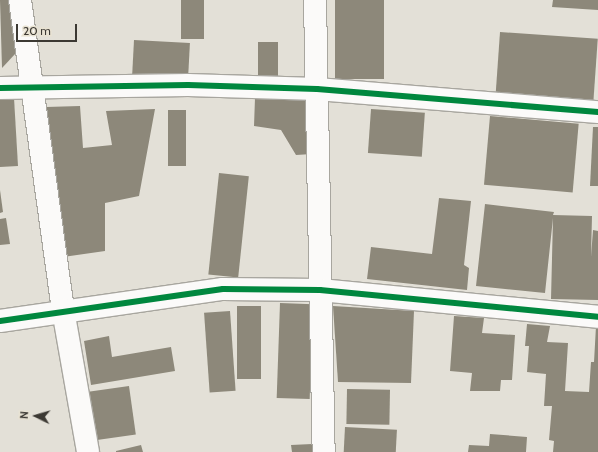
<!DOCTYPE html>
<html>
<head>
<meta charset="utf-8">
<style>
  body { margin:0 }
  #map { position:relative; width:598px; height:452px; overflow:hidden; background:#e3e0d7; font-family:Cabin,sans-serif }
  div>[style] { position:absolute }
  .building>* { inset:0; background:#8d887a; transform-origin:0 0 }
  .roads { filter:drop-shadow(1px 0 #a8a69f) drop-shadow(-1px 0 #a8a69f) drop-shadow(0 1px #a8a69f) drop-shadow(0 -1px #a8a69f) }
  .minor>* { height:22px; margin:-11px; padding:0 11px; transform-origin:11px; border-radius:11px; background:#fbfaf9 }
  .cycleway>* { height:6px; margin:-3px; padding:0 3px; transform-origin:3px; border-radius:3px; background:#00873e }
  span { translate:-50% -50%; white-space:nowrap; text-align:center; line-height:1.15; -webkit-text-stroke:4px #e8e2d2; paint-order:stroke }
  .north { position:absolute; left:16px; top:396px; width:40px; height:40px; -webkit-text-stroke:3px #e8e2d2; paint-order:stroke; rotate:275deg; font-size:11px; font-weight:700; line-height:16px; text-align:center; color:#3c3933 }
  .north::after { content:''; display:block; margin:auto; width:14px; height:18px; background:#3c3933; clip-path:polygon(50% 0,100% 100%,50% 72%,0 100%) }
  .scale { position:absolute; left:16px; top:24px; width:61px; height:18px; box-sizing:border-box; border:2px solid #3c3933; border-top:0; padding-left:5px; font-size:12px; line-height:14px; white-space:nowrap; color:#3c3933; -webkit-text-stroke:3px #e8e2d2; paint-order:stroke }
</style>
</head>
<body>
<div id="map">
  <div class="building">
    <div style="clip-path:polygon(0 0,11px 0,16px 53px,2px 68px)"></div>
    <div style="left:181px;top:0;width:23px;height:39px"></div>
    <div style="left:335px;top:0;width:49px;height:79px"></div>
    <div style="clip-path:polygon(553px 0,598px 0,598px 10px,552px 7px)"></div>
    <div style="left:500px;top:32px;width:98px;height:63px;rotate:4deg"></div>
    <div style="left:134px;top:40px;width:56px;height:43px;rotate:3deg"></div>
    <div style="left:258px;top:42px;width:20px;height:36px"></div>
    <div style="clip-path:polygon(14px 98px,18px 166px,0 167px,0 99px)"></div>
    <div style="clip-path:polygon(255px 98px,313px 100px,312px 154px,296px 155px,281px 130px,254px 126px)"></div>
    <div style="clip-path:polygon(80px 106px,83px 148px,112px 145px,106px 111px,155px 109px,139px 196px,105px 203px,105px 251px,63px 257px,46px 107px)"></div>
    <div style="left:371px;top:109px;width:54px;height:44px;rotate:4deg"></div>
    <div style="left:168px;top:110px;width:18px;height:56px"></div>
    <div style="left:490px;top:116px;width:89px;height:69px;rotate:5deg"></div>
    <div style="clip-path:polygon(593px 127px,598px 127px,598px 186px,590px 186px)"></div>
    <div style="left:219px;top:173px;width:30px;height:102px;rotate:6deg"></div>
    <div style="clip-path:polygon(0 190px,3px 212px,0 213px)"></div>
    <div style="clip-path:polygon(439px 198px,471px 201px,464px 265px,469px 268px,467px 290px,367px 279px,371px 247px,432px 254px)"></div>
    <div style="clip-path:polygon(485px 204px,554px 212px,553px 215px,592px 216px,591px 257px,593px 230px,598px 231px,598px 300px,551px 299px,553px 218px,545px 293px,476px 286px)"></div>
    <div style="clip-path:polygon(6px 218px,10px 244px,0 245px,0 219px)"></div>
    <div style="left:280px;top:303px;width:33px;height:95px;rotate:2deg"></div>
    <div style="left:237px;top:306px;width:24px;height:73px"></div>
    <div style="clip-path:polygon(333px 306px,414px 311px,411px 383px,338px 382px)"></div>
    <div style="left:230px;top:311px;width:80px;height:26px;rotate:86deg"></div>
    <div style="clip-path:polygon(454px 316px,484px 318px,482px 333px,515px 335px,512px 380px,501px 380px,500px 391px,470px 391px,472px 373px,450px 371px)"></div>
    <div style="clip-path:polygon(527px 324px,550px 326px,547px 342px,568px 343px,565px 391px,589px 392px,591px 362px,594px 362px,596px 326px,598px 326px,598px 452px,553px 452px,554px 441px,549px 440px,552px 406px,544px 406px,546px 374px,527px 372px,529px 346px,525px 346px)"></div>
    <div style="clip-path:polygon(109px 336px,112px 357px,171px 347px,175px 371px,91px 385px,84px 341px)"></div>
    <div style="left:129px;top:386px;width:49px;height:41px;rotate:82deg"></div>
    <div style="left:347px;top:389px;width:43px;height:35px;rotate:1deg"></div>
    <div style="left:345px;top:427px;width:52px;height:25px;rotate:3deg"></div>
    <div style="clip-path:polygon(490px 434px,527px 437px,526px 452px,468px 452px,469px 445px,489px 446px)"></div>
    <div style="clip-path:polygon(312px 444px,312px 452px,292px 452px,291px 445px)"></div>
    <div style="clip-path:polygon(141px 445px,143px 452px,116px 452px,116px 451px)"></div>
  </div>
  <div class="roads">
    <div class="minor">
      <div style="left:20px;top:0;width:313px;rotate:82.1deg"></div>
      <div style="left:63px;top:310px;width:144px;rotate:80deg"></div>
      <div style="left:315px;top:0;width:452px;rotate:88.9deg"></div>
      <div style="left:0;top:88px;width:188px;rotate:-0.9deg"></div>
      <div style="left:188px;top:85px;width:129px;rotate:1.8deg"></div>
      <div style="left:317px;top:89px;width:282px;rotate:4.7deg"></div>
      <div style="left:0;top:321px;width:225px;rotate:-8.2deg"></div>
      <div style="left:223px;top:289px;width:97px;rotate:0.6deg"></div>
      <div style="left:320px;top:290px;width:279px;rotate:5.5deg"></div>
    </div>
  </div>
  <div class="cycleway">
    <div style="left:0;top:88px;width:188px;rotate:-0.9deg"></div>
    <div style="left:188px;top:85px;width:129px;rotate:1.8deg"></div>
    <div style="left:317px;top:89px;width:282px;rotate:4.7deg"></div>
    <div style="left:0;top:321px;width:225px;rotate:-8.2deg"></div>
    <div style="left:223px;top:289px;width:97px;rotate:0.6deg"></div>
    <div style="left:320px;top:290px;width:279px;rotate:5.5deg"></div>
  </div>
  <div class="north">N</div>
  <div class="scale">20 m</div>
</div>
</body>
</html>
